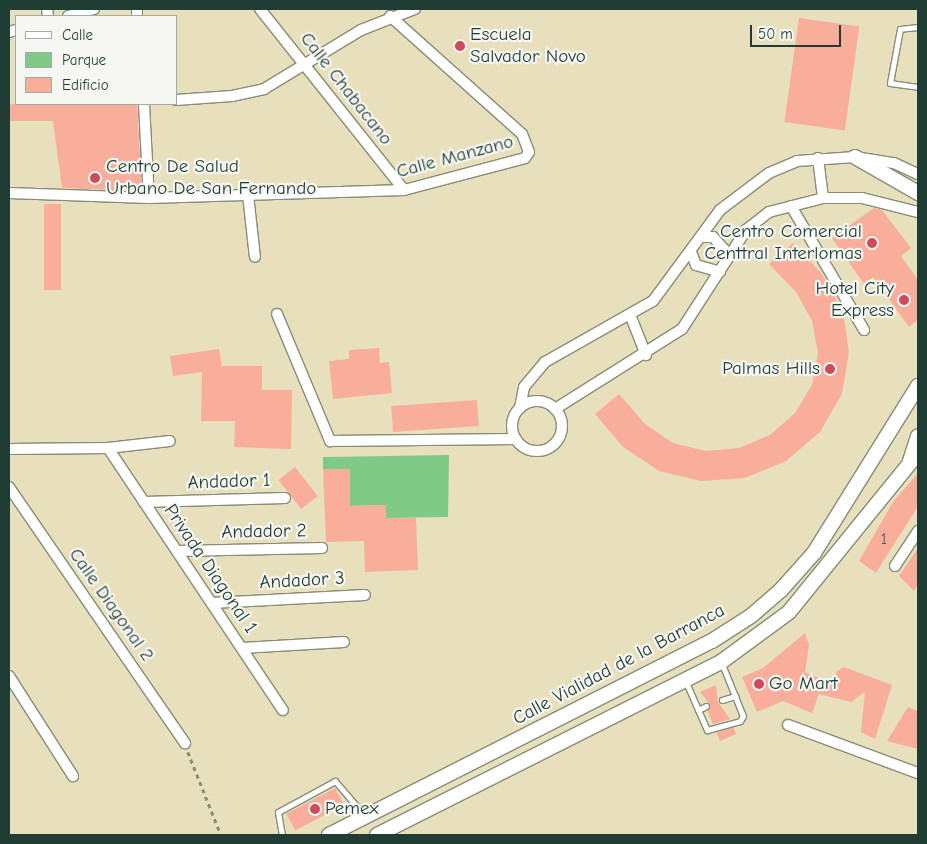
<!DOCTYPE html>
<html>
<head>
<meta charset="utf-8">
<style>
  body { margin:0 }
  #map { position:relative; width:927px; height:844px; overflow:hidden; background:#e8e0bc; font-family:"Comic Neue",sans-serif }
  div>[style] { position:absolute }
  .green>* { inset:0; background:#80ca88 }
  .building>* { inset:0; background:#f8ae9b; transform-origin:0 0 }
  .path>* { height:2.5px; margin-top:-1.25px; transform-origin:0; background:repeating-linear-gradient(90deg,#848e78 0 4px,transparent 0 8px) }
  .roads { filter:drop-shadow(1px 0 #848e78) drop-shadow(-1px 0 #848e78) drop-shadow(0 1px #848e78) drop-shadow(0 -1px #848e78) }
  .service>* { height:5px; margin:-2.5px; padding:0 2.5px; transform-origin:2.5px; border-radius:2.5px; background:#fff }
  .minor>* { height:10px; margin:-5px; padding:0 5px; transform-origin:5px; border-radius:5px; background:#fff }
  .minor>.ring { margin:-5px; padding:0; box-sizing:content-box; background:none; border:10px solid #fff; border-radius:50% }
  .secondary>* { height:14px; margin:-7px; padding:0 7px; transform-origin:7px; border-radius:7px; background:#fff }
  .dots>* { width:14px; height:14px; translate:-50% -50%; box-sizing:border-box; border:2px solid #f6f6f2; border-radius:50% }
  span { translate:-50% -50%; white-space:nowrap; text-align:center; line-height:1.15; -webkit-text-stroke:4.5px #f6f6f2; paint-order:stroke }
  .number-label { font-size:16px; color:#55594e }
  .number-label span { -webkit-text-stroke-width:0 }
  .poi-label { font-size:19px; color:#1f3d34 }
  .left { translate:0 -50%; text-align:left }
  .right { translate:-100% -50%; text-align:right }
  .street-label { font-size:19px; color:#1f3d34 }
  .frame { position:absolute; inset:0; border:10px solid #1f3d34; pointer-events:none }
  .legend { position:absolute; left:15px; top:15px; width:162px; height:90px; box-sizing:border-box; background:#f6f6f2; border:1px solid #a0aca6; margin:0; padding:6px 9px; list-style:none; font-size:15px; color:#1f3d34 }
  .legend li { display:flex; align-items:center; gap:10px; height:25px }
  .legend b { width:25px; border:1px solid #a0aca6 }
  .scale { position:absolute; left:750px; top:25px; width:91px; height:22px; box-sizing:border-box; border:2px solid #1f3d34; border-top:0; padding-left:6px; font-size:15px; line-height:18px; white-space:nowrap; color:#1f3d34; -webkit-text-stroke:4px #f6f6f2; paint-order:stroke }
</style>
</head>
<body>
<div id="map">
  <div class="green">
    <div style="clip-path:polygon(449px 455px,448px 517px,386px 518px,386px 505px,350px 506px,350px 469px,323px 469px,323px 457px)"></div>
  </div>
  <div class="building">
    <div style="left:799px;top:18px;width:61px;height:105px;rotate:8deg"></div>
    <div style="clip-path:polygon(9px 104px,137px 104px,142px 191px,62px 188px,53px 121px,9px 121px)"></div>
    <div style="left:44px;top:204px;width:17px;height:86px"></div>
    <div style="clip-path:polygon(874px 208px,882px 210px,911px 248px,901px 256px,918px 280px,918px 320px,909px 327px,873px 277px,864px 284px,832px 238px)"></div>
    <div style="clip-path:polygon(793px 243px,822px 274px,843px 311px,849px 352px,842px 394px,820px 432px,786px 461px,745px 478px,701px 481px,659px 471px,623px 447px,595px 414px,619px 394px,645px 424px,673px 443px,705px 451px,739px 448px,770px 435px,795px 413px,812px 385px,818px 353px,812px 321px,796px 292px,769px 264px)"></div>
    <div style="clip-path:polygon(379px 348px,380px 363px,389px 362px,392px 393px,333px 399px,329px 361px,349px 359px,349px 350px)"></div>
    <div style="clip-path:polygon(219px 349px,222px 366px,262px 366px,262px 390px,292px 390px,291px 449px,234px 447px,235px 421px,201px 421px,202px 372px,173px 376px,170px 356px)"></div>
    <div style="left:477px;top:400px;width:26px;height:86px;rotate:86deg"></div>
    <div style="left:295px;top:467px;width:37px;height:21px;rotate:52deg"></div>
    <div style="clip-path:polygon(323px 469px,350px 469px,350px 506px,386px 505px,386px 518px,416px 518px,418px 570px,365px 572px,364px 541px,326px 542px)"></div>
    <div style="clip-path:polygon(918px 473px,918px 506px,876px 573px,859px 561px,893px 502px)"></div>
    <div style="clip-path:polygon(918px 548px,918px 584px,914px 591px,899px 576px)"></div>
    <div style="clip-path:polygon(805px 633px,809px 645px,805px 672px,832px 684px,837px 671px,844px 667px,892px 685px,875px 739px,861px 732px,865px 692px,851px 702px,819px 694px,812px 713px,783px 701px,757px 712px,742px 677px,763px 668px)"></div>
    <div style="clip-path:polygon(716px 685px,718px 702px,730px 719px,713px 724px,707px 710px,710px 704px,700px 692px)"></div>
    <div style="clip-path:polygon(908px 707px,918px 711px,918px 749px,887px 741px)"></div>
    <div style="clip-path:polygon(733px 727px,736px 734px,720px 741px,716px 732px)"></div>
    <div style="left:335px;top:788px;width:19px;height:55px;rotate:62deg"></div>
  </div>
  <div class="path">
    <div style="left:188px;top:752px;width:89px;rotate:68.3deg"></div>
  </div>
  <div class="roads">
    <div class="service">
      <div style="left:918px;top:27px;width:18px;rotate:174deg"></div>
      <div style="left:900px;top:29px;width:55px;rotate:100.5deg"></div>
      <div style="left:890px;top:83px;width:28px;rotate:8deg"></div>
      <div style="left:685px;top:680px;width:55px;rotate:66.3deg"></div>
      <div style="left:707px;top:730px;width:34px;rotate:-15deg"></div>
      <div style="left:740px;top:721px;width:6px;rotate:-59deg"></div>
      <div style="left:743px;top:716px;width:56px;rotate:-112deg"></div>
      <div style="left:722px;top:700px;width:14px;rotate:-17deg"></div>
      <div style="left:698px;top:710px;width:9px;rotate:-27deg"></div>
      <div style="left:282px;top:835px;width:23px;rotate:-100deg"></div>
      <div style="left:278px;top:812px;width:65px;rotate:-28.5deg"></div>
      <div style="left:335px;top:781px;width:45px;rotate:49.5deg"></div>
    </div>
    <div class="minor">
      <div style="left:47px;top:9px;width:7px;rotate:82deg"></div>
      <div style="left:137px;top:9px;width:7px;rotate:90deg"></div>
      <div style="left:260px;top:9px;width:231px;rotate:51.5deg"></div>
      <div style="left:68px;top:16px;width:27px;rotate:-15deg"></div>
      <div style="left:9px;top:32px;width:7px;rotate:-16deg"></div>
      <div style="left:176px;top:100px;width:56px;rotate:-4.1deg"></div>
      <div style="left:232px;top:96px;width:33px;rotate:-12deg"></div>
      <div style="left:264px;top:89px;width:114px;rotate:-31.3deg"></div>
      <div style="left:361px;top:30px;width:58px;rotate:-21.3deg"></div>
      <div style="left:144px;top:104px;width:94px;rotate:87deg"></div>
      <div style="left:818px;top:158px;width:40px;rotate:82.9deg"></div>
      <div style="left:9px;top:193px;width:140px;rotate:2deg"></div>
      <div style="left:149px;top:198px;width:255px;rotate:-1.8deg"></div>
      <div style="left:404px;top:190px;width:125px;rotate:-14.8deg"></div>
      <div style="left:525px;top:158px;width:7px;rotate:-56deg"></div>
      <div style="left:529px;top:152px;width:19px;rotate:-111deg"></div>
      <div style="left:522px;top:134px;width:177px;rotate:-138.2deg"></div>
      <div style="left:248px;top:195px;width:62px;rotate:83.6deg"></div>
      <div style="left:791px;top:206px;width:144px;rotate:59.5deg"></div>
      <div style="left:701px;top:237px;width:12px"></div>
      <div style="left:713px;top:237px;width:24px;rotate:48deg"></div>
      <div style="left:691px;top:252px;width:14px;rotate:69deg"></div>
      <div style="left:696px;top:265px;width:25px;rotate:16deg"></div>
      <div style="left:277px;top:314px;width:138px;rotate:67.3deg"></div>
      <div style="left:330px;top:441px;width:186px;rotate:-0.6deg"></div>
      <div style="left:631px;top:317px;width:41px;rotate:68.5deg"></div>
      <div class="ring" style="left:512px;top:401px;width:40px;height:40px"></div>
      <div style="left:520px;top:408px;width:21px;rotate:-79deg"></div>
      <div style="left:524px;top:387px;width:33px;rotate:-50deg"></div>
      <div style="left:545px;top:362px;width:124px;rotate:-29.5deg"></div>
      <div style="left:653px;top:301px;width:113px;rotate:-53.6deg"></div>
      <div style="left:720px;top:210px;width:61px;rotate:-37.1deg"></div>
      <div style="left:769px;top:173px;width:30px;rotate:-23deg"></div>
      <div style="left:797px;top:161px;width:58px;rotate:-3.9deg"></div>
      <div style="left:855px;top:157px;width:39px;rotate:9deg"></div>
      <div style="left:894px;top:163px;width:26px;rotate:25deg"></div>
      <div style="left:555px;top:409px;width:150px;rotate:-32.2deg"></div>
      <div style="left:682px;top:329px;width:118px;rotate:-57.1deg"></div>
      <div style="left:746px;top:230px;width:29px;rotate:-38deg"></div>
      <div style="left:769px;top:212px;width:56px;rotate:-14.5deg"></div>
      <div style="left:823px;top:198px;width:39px"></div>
      <div style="left:862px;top:198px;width:58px;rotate:14deg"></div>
      <div style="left:108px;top:448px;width:315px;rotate:56.3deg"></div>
      <div style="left:9px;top:449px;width:99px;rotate:-0.6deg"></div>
      <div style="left:108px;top:448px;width:62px;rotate:-6.4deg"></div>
      <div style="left:9px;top:487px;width:311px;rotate:55.5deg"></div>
      <div style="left:144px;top:502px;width:141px;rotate:-1.6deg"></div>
      <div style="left:177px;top:551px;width:145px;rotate:-1.2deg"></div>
      <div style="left:895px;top:566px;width:42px;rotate:-56.7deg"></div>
      <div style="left:212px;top:603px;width:153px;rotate:-3deg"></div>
      <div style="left:242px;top:648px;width:102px;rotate:-3.4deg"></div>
      <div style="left:9px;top:676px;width:119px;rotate:57.4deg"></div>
      <div style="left:788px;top:725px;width:139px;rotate:20.3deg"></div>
    </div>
    <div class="secondary">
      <div style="left:855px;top:157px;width:73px;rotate:29.7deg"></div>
      <div style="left:910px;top:461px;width:26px;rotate:-72deg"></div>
      <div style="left:329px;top:835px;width:429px;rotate:-26.9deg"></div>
      <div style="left:712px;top:641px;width:46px;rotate:-32.7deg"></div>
      <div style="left:751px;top:616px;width:40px;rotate:-41deg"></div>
      <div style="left:781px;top:590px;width:50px;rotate:-48.3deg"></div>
      <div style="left:814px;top:553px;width:197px;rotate:-58.1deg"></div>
      <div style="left:377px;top:835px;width:385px;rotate:-26.7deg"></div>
      <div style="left:721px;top:662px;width:84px;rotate:-36.3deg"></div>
      <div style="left:789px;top:612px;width:205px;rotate:-50.9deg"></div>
    </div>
  </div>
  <div class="dots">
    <div style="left:460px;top:46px;background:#d1495b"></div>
    <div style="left:95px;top:178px;background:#d1495b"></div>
    <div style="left:872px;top:243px;background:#d1495b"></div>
    <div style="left:904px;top:300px;background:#d1495b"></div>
    <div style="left:830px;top:369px;background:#d1495b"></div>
    <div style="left:759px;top:684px;background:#d1495b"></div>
    <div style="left:315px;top:809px;background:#d1495b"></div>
  </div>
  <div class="number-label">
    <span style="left:884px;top:539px">1</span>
  </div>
  <div class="poi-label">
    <span class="left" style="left:470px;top:46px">Escuela<br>Salvador Novo</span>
    <span class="left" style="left:106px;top:178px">Centro De Salud<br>Urbano De San Fernando</span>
    <span class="right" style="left:862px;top:243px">Centro Comercial<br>Centtral Interlomas</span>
    <span class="right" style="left:894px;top:300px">Hotel City<br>Express</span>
    <span class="right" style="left:820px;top:369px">Palmas Hills</span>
    <span class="left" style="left:769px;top:684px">Go Mart</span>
    <span class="left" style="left:325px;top:809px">Pemex</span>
  </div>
  <div class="street-label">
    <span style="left:346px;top:89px;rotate:52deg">Calle Chabacano</span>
    <span style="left:455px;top:157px;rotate:-15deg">Calle Manzano</span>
    <span style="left:229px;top:482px;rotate:-2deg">Andador 1</span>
    <span style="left:264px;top:532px;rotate:-1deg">Andador 2</span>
    <span style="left:210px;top:569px;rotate:56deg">Privada Diagonal 1</span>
    <span style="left:302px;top:581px;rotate:-3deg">Andador 3</span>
    <span style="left:111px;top:605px;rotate:55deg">Calle Diagonal 2</span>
    <span style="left:619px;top:665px;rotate:-28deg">Calle Vialidad de la Barranca</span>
  </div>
  <div class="frame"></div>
  <ul class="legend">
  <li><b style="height:6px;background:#fff"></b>Calle</li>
  <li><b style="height:14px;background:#80ca88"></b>Parque</li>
  <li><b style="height:14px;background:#f8ae9b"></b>Edificio</li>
  </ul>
  <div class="scale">50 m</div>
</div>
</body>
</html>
